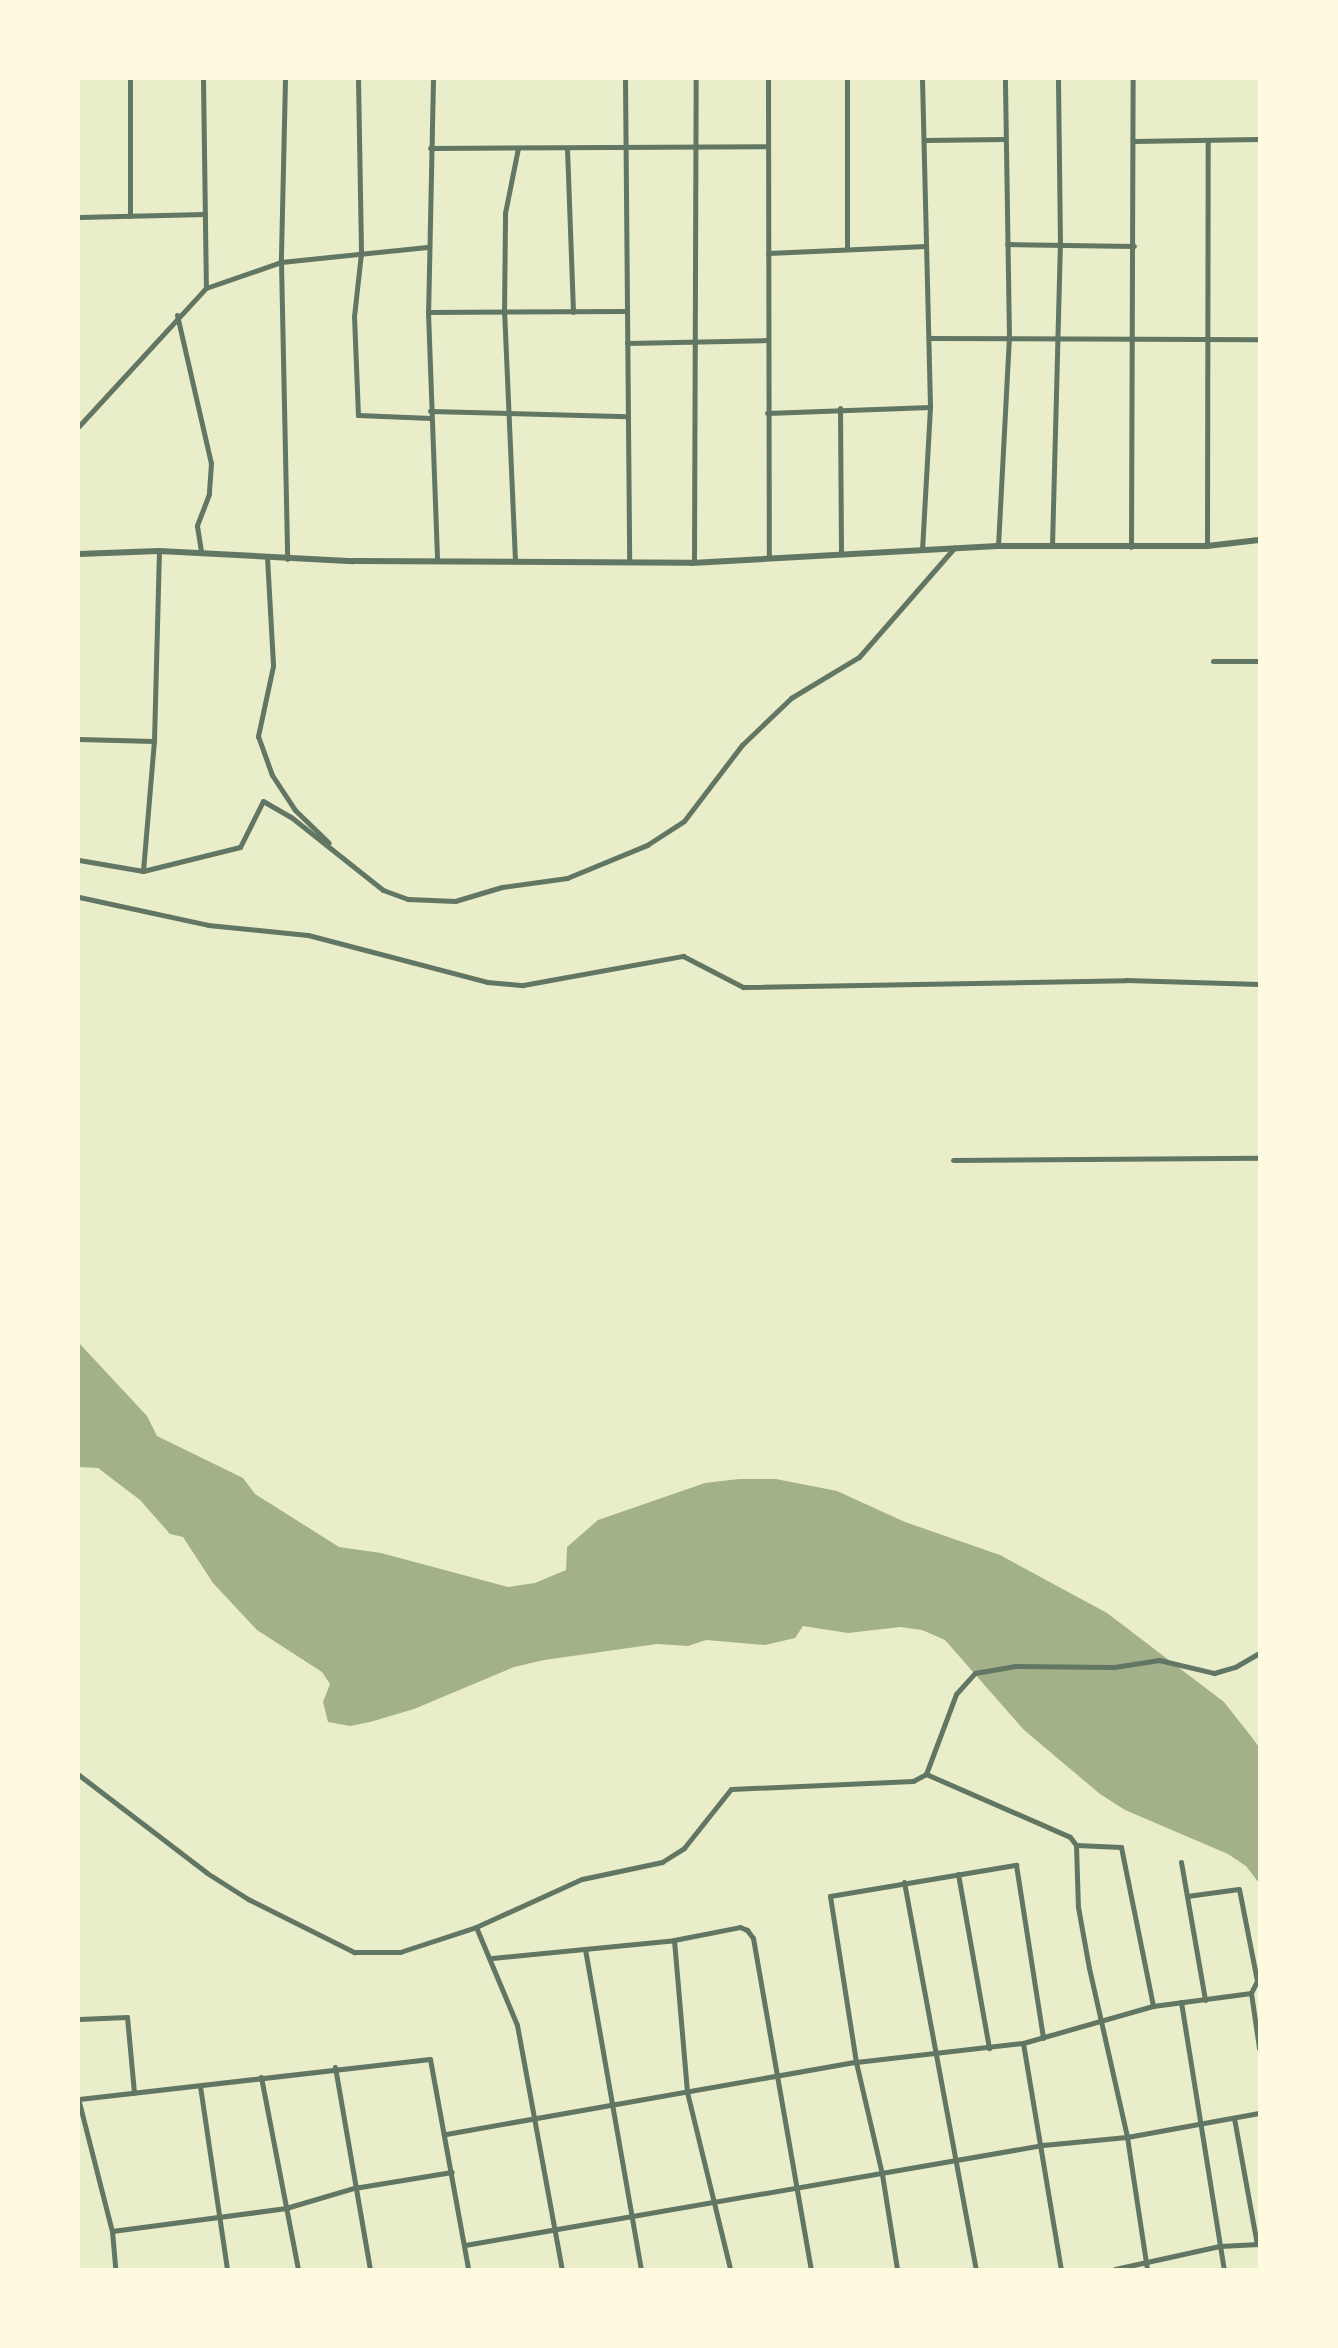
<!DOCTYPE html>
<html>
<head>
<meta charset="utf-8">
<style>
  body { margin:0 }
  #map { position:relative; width:1338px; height:2348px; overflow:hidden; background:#e9edc9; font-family:"Alegreya Sans",sans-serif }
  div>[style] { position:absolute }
  .water>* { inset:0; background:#a3b18a }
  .minor>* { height:5px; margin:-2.5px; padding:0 2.5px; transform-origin:2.5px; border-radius:2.5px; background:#617663 }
  .tertiary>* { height:6px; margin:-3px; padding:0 3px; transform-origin:3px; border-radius:3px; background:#617663 }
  span { translate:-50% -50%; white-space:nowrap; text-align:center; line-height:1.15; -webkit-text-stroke:7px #fefae0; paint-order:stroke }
  .frame { position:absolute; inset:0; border:80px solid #fefae0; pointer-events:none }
</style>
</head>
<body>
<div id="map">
  <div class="water">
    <div style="clip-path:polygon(79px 1343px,147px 1416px,157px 1436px,243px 1478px,255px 1494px,339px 1547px,381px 1553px,508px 1587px,535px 1583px,566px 1570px,567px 1547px,598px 1520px,705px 1483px,739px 1479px,776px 1479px,837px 1491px,905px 1522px,1000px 1555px,1107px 1613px,1224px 1702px,1250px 1735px,1259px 1747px,1259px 1883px,1246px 1866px,1228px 1854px,1125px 1810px,1100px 1794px,1024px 1730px,945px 1640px,922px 1630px,900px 1627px,848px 1633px,803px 1626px,795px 1638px,765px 1645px,706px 1640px,688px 1646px,657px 1644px,544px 1660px,514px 1667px,414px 1709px,370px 1722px,350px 1726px,328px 1722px,323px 1702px,330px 1684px,322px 1672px,257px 1630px,213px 1583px,183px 1537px,170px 1534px,140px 1500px,98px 1468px,79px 1467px)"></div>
  </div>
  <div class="minor">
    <div style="left:130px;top:79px;width:137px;rotate:90deg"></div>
    <div style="left:203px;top:79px;width:209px;rotate:89.2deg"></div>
    <div style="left:285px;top:79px;width:183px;rotate:91.3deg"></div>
    <div style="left:281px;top:262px;width:297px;rotate:88.8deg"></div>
    <div style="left:358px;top:79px;width:174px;rotate:89deg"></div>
    <div style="left:361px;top:253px;width:63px;rotate:96.3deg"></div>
    <div style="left:354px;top:316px;width:99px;rotate:87.7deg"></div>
    <div style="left:358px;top:415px;width:73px;rotate:2.4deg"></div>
    <div style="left:433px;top:79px;width:233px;rotate:91.2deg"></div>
    <div style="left:428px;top:312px;width:248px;rotate:87.9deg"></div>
    <div style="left:625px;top:79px;width:482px;rotate:89.5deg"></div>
    <div style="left:768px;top:79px;width:478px;rotate:89.9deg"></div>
    <div style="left:847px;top:79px;width:170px;rotate:90deg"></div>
    <div style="left:922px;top:79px;width:328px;rotate:88.6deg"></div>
    <div style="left:930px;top:407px;width:143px;rotate:93.2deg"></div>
    <div style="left:924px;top:140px;width:81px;rotate:-0.7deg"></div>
    <div style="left:1134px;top:141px;width:125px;rotate:-0.9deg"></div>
    <div style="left:430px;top:148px;width:337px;rotate:-0.3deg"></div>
    <div style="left:567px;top:148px;width:164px;rotate:87.9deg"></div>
    <div style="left:79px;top:217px;width:126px;rotate:-1.4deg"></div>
    <div style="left:1007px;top:244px;width:127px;rotate:0.9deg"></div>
    <div style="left:768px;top:253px;width:158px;rotate:-2.5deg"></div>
    <div style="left:428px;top:312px;width:198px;rotate:-0.3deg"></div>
    <div style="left:177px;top:315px;width:152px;rotate:77.1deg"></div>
    <div style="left:211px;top:463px;width:31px;rotate:94deg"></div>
    <div style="left:209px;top:494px;width:34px;rotate:111deg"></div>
    <div style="left:197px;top:526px;width:26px;rotate:81deg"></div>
    <div style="left:929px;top:338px;width:330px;rotate:0.2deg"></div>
    <div style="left:627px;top:343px;width:141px;rotate:-1.2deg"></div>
    <div style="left:840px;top:408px;width:146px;rotate:89.6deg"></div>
    <div style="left:430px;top:411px;width:197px;rotate:1.5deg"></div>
    <div style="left:767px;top:413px;width:163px;rotate:-2.1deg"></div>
    <div style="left:79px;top:426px;width:188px;rotate:-47.4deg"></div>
    <div style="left:206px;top:288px;width:79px;rotate:-19.1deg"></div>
    <div style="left:281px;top:262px;width:147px;rotate:-5.9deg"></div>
    <div style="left:998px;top:546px;width:208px;rotate:-87deg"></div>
    <div style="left:1009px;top:338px;width:259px;rotate:-90.9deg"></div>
    <div style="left:1052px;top:546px;width:301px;rotate:-88.5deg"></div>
    <div style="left:1060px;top:245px;width:166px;rotate:-90.7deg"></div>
    <div style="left:1207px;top:546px;width:406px;rotate:-89.9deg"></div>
    <div style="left:1131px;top:547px;width:468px;rotate:-89.8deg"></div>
    <div style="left:267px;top:557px;width:109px;rotate:86.8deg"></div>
    <div style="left:273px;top:666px;width:72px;rotate:102.1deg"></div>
    <div style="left:258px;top:736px;width:41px;rotate:70.3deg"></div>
    <div style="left:272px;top:775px;width:42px;rotate:56.7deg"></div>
    <div style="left:295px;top:810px;width:47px;rotate:44.1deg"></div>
    <div style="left:515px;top:561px;width:247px;rotate:-92.5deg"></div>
    <div style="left:504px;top:314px;width:101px;rotate:-89.4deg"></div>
    <div style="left:505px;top:213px;width:66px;rotate:-78.7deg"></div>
    <div style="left:694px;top:562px;width:483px;rotate:-89.8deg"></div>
    <div style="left:1213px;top:661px;width:46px"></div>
    <div style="left:79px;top:739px;width:75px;rotate:1.5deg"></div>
    <div style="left:79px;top:860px;width:65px;rotate:9.8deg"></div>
    <div style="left:143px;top:871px;width:100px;rotate:-13.9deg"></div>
    <div style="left:240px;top:847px;width:51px;rotate:-63.4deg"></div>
    <div style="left:263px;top:801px;width:32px;rotate:30deg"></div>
    <div style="left:291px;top:817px;width:117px;rotate:38.4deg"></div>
    <div style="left:383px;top:890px;width:27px;rotate:20deg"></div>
    <div style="left:408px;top:899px;width:47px;rotate:2.4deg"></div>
    <div style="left:455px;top:901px;width:49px;rotate:-16.6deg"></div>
    <div style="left:502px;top:887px;width:66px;rotate:-7.9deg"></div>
    <div style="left:567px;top:878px;width:87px;rotate:-22.4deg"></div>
    <div style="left:647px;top:845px;width:44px;rotate:-33deg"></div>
    <div style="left:684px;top:821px;width:96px;rotate:-52.7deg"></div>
    <div style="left:742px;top:745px;width:68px;rotate:-43.8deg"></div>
    <div style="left:791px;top:698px;width:79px;rotate:-31.1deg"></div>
    <div style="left:859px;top:657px;width:145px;rotate:-48.9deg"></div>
    <div style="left:143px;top:871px;width:130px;rotate:-85.2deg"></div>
    <div style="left:154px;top:741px;width:190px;rotate:-88.5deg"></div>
    <div style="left:79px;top:897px;width:132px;rotate:12.2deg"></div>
    <div style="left:208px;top:925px;width:100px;rotate:5.7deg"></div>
    <div style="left:308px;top:935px;width:185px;rotate:14.7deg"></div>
    <div style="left:487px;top:982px;width:36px;rotate:5deg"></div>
    <div style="left:523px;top:985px;width:163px;rotate:-10.3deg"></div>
    <div style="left:683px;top:956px;width:68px;rotate:27.3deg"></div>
    <div style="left:743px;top:987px;width:383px;rotate:-1deg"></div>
    <div style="left:1126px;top:980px;width:133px;rotate:1.7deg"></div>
    <div style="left:953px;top:1160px;width:306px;rotate:-0.4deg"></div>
    <div style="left:926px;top:1774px;width:157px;rotate:23.6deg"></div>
    <div style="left:1070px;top:1837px;width:10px;rotate:53deg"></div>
    <div style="left:1076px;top:1845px;width:62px;rotate:88.2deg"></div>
    <div style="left:1078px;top:1907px;width:62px;rotate:79.8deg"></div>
    <div style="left:1089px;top:1968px;width:173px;rotate:77.3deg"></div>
    <div style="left:1127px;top:2137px;width:134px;rotate:81.4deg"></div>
    <div style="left:79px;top:1775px;width:161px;rotate:37.4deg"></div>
    <div style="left:207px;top:1873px;width:49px;rotate:32.4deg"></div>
    <div style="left:248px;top:1899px;width:119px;rotate:26.6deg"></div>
    <div style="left:354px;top:1952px;width:46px"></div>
    <div style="left:400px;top:1952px;width:80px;rotate:-18.2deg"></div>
    <div style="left:476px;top:1927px;width:116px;rotate:-24.4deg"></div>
    <div style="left:582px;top:1879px;width:82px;rotate:-12deg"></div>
    <div style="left:662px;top:1862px;width:26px;rotate:-32deg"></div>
    <div style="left:684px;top:1848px;width:75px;rotate:-51.5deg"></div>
    <div style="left:731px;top:1789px;width:182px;rotate:-2.5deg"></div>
    <div style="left:913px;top:1781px;width:15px;rotate:-28deg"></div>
    <div style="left:926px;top:1774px;width:85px;rotate:-69.4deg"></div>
    <div style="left:956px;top:1694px;width:28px;rotate:-48deg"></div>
    <div style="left:975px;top:1673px;width:41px;rotate:-9.9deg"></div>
    <div style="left:1015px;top:1666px;width:99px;rotate:0.6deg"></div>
    <div style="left:1114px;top:1667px;width:46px;rotate:-8.8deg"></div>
    <div style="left:1159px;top:1660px;width:57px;rotate:13.3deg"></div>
    <div style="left:1214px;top:1673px;width:22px;rotate:-16deg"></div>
    <div style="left:1235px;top:1667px;width:28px;rotate:-30deg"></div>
    <div style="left:1076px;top:1845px;width:45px;rotate:2.5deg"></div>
    <div style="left:1121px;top:1847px;width:162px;rotate:78.6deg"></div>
    <div style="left:1181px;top:1862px;width:140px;rotate:80.1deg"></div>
    <div style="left:958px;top:1874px;width:177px;rotate:79.9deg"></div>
    <div style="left:904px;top:1882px;width:394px;rotate:79.5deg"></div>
    <div style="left:1187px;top:1896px;width:52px;rotate:-7.7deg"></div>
    <div style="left:1239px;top:1889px;width:94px;rotate:78.9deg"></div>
    <div style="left:1257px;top:1981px;width:13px;rotate:117deg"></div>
    <div style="left:1251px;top:1993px;width:56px;rotate:81.7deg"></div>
    <div style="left:476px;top:1927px;width:106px;rotate:67.3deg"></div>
    <div style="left:517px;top:2025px;width:248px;rotate:79.6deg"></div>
    <div style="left:674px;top:1940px;width:153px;rotate:85.1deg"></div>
    <div style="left:687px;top:2092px;width:182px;rotate:76.3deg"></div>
    <div style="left:585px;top:1949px;width:325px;rotate:80.1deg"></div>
    <div style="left:492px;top:1958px;width:183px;rotate:-5.6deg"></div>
    <div style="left:674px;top:1940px;width:67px;rotate:-11.1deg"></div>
    <div style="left:740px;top:1927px;width:8px;rotate:23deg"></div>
    <div style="left:747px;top:1930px;width:10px;rotate:53deg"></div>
    <div style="left:753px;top:1938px;width:336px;rotate:80.1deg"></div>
    <div style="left:1181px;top:2002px;width:270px;rotate:80.9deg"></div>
    <div style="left:79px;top:2019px;width:48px;rotate:-2.4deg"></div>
    <div style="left:127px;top:2017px;width:76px;rotate:84.7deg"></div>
    <div style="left:1023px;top:2043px;width:229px;rotate:80.5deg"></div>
    <div style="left:335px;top:2067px;width:205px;rotate:80.2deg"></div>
    <div style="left:261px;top:2077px;width:196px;rotate:79.1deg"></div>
    <div style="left:200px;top:2086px;width:185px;rotate:81.6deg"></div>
    <div style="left:79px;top:2099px;width:353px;rotate:-6.5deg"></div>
    <div style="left:430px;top:2059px;width:213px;rotate:79.7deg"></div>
    <div style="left:79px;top:2102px;width:133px;rotate:75.7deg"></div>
    <div style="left:112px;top:2231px;width:38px;rotate:85deg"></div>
    <div style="left:1234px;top:2118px;width:128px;rotate:79.7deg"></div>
    <div style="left:446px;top:2134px;width:416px;rotate:-10deg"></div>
    <div style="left:856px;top:2062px;width:168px;rotate:-6.5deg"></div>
    <div style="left:1023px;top:2043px;width:135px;rotate:-15.9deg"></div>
    <div style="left:1153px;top:2006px;width:99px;rotate:-7.6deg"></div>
    <div style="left:112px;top:2231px;width:176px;rotate:-7.5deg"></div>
    <div style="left:286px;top:2208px;width:71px;rotate:-16.4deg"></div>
    <div style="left:354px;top:2188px;width:99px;rotate:-9.3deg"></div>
    <div style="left:465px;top:2245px;width:587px;rotate:-9.82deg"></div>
    <div style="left:1043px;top:2145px;width:84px;rotate:-5.4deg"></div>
    <div style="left:1127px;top:2137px;width:134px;rotate:-10.3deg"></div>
    <div style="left:897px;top:2269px;width:96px;rotate:-99deg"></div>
    <div style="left:882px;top:2174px;width:115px;rotate:-103.1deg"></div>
    <div style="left:856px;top:2062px;width:168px;rotate:-98.9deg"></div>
    <div style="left:830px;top:1896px;width:189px;rotate:-9.5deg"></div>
    <div style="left:1016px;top:1865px;width:175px;rotate:81.1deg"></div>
    <div style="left:1115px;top:2269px;width:107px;rotate:-12.4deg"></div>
    <div style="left:1220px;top:2246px;width:39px;rotate:-3deg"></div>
  </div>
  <div class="tertiary">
    <div style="left:79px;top:554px;width:80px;rotate:-2.1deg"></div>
    <div style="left:159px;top:551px;width:194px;rotate:3deg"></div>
    <div style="left:353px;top:561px;width:339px;rotate:0.3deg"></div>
    <div style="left:692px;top:563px;width:306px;rotate:-3.2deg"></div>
    <div style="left:998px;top:546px;width:209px"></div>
    <div style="left:1207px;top:546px;width:52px;rotate:-6.6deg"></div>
  </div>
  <div class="frame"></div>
</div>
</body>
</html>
